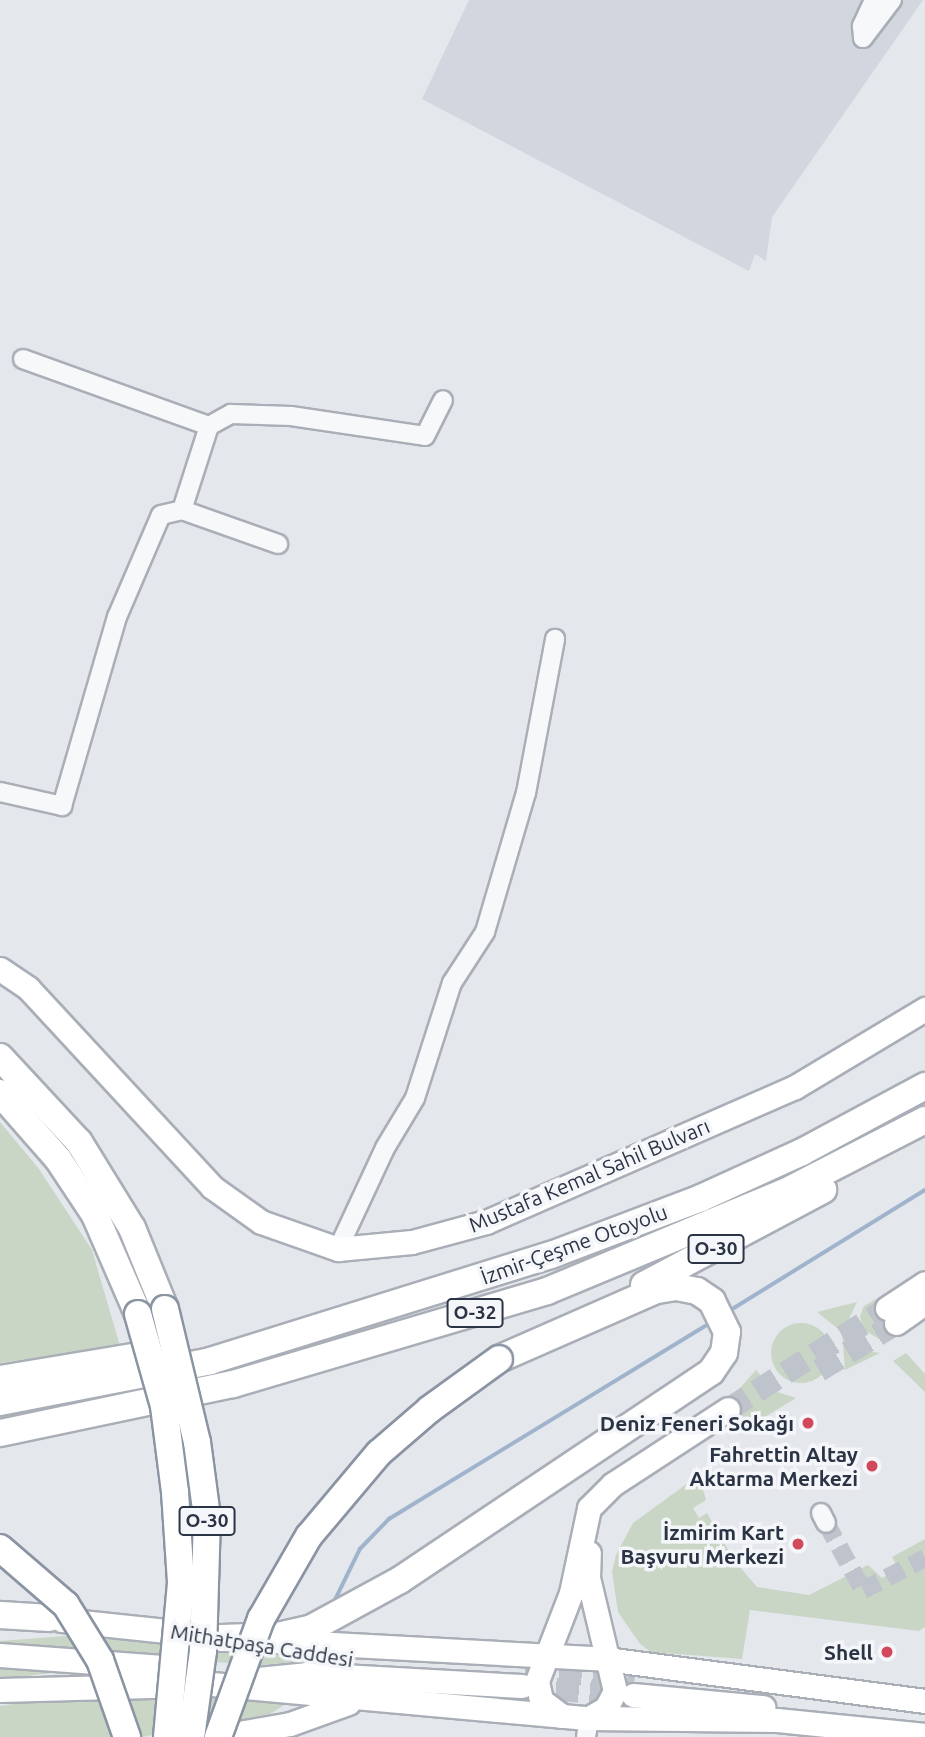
<!DOCTYPE html>
<html>
<head>
<meta charset="utf-8">
<style>
  body { margin:0 }
  #map { position:relative; width:925px; height:1737px; overflow:hidden; background:#e4e7ec; font-family:Ubuntu,sans-serif }
  div>[style] { position:absolute }
  .built>* { inset:0; background:#d2d6de }
  .green>* { inset:0; background:#c9d6c5 }
  .round { border-radius:50% }
  .stream>* { height:3.5px; margin:-1.75px; padding:0 1.75px; transform-origin:1.75px; border-radius:1.75px; background:#9fb4cc }
  .minor-tunnel>* { height:18px; margin-top:-9px; transform-origin:0; background:repeating-linear-gradient(90deg,#bfc3cb 0 18px,transparent 0 27px) }
  .major-tunnel>* { height:23px; margin-top:-11.5px; transform-origin:0; background:repeating-linear-gradient(90deg,#bfc3cb 0 23px,transparent 0 34px) }
  .roads { filter:drop-shadow(2px 0 #a9aeb7) drop-shadow(-2px 0 #a9aeb7) drop-shadow(0 2px #a9aeb7) drop-shadow(0 -2px #a9aeb7) }
  .minor>* { height:18px; margin:-9px; padding:0 9px; transform-origin:9px; border-radius:9px; background:#f7f8fa }
  .major>* { height:23px; margin:-11.5px; padding:0 11.5px; transform-origin:11.5px; border-radius:11.5px; background:#fff }
  .highway>* { height:26px; margin:-13px; padding:0 13px; transform-origin:13px; border-radius:13px; background:#fff }
  .bridges { filter:drop-shadow(2px 0 #8b94a3) drop-shadow(-2px 0 #8b94a3) drop-shadow(0 2px #8b94a3) drop-shadow(0 -2px #8b94a3) }
  .highway-bridge>* { height:26px; margin:-13px; padding:0 13px; transform-origin:13px; border-radius:13px; background:#fff }
  .dots>* { width:19px; height:19px; translate:-50% -50%; box-sizing:border-box; border:4px solid #f4f6f9; border-radius:50% }
  span { translate:-50% -50%; white-space:nowrap; text-align:center; line-height:1.15; -webkit-text-stroke:7px #f4f6f9; paint-order:stroke }
  .shield-label span { padding:2px 5px; background:#f4f6f9; border:2px solid; border-radius:5px; -webkit-text-stroke-width:0 }
  .shield-label { font-size:19px; color:#2b3445; font-weight:700 }
  .street-label { font-size:21px; color:#2b3445 }
  .poi-label { font-size:21px; color:#2b3445; font-weight:700 }
  .right { translate:-100% -50%; text-align:right }
</style>
</head>
<body>
<div id="map">
  <div class="built">
    <div style="clip-path:polygon(469px 0,923px 0,772px 217px,766px 261px,755px 254px,749px 271px,422px 99px)"></div>
  </div>
  <div class="green">
    <div style="clip-path:polygon(0 1122px,39px 1169px,92px 1250px,120px 1346px,0 1363px)"></div>
    <div style="clip-path:polygon(925px 1271px,901px 1331px,879px 1339px,862px 1329px,860px 1316px,864px 1306px)"></div>
    <div style="clip-path:polygon(857px 1302px,846px 1325px,850px 1337px,863px 1350px,880px 1353px,845px 1370px,842px 1332px,817px 1312px)"></div>
    <div class="round" style="left:771px;top:1323px;width:60px;height:60px"></div>
    <div style="clip-path:polygon(906px 1353px,925px 1374px,925px 1392px,893px 1361px)"></div>
    <div style="clip-path:polygon(756px 1370px,774px 1391px,796px 1398px,742px 1431px,725px 1405px)"></div>
    <div style="clip-path:polygon(699px 1475px,706px 1500px,693px 1508px,699px 1518px,707px 1513px,734px 1560px,757px 1587px,809px 1595px,868px 1565px,882px 1578px,898px 1568px,892px 1557px,925px 1539px,925px 1627px,919px 1631px,750px 1610px,742px 1659px,651px 1652px,640px 1644px,618px 1612px,612px 1572px,616px 1555px,633px 1523px)"></div>
    <div style="clip-path:polygon(66px 1636px,157px 1639px,315px 1660px,263px 1665px,0 1650px,0 1641px)"></div>
    <div style="clip-path:polygon(0 1665px,50px 1673px,0 1680px)"></div>
    <div style="clip-path:polygon(254px 1693px,295px 1698px,270px 1714px,142px 1737px,0 1737px,0 1706px,37px 1700px)"></div>
  </div>
  <div class="stream">
    <div style="left:734px;top:1308px;width:225px;rotate:-31.7deg"></div>
    <div style="left:333px;top:1604px;width:61px;rotate:-63.9deg"></div>
    <div style="left:360px;top:1549px;width:42px;rotate:-46deg"></div>
    <div style="left:389px;top:1519px;width:370px;rotate:-31.4deg"></div>
  </div>
  <div class="minor-tunnel">
    <div style="left:826px;top:1523px;width:77px;rotate:61.1deg"></div>
    <div style="left:863px;top:1590px;width:70px;rotate:-27.3deg"></div>
  </div>
  <div class="major-tunnel">
    <div style="left:819px;top:1370px;width:90px;rotate:-31.4deg"></div>
    <div style="left:728px;top:1409px;width:188px;rotate:-32.4deg"></div>
    <div style="left:525px;top:1669px;width:110px;rotate:4.2deg"></div>
    <div style="left:522px;top:1686px;width:109px;rotate:4.7deg"></div>
  </div>
  <div class="roads">
    <div class="minor">
      <div style="left:874px;top:0;width:29px;rotate:115deg"></div>
      <div style="left:862px;top:26px;width:12px;rotate:85deg"></div>
      <div style="left:863px;top:38px;width:48px;rotate:-52.7deg"></div>
      <div style="left:23px;top:359px;width:198px;rotate:19.8deg"></div>
      <div style="left:182px;top:510px;width:102px;rotate:19.5deg"></div>
      <div style="left:0;top:792px;width:64px;rotate:12.7deg"></div>
      <div style="left:62px;top:806px;width:197px;rotate:-73.8deg"></div>
      <div style="left:117px;top:617px;width:111px;rotate:-66.7deg"></div>
      <div style="left:161px;top:515px;width:22px;rotate:-13deg"></div>
      <div style="left:182px;top:510px;width:88px;rotate:-72.2deg"></div>
      <div style="left:209px;top:426px;width:25px;rotate:-29deg"></div>
      <div style="left:231px;top:414px;width:60px;rotate:1.9deg"></div>
      <div style="left:291px;top:416px;width:135px;rotate:8.5deg"></div>
      <div style="left:425px;top:436px;width:40px;rotate:-63.4deg"></div>
      <div style="left:338px;top:1249px;width:111px;rotate:-65deg"></div>
      <div style="left:385px;top:1148px;width:58px;rotate:-59deg"></div>
      <div style="left:415px;top:1098px;width:121px;rotate:-72.2deg"></div>
      <div style="left:452px;top:983px;width:61px;rotate:-57.1deg"></div>
      <div style="left:485px;top:932px;width:145px;rotate:-73.6deg"></div>
      <div style="left:526px;top:793px;width:157px;rotate:-79.3deg"></div>
      <div style="left:821px;top:1513px;width:11px;rotate:63deg"></div>
      <div style="left:586px;top:1737px;width:19px;rotate:-81deg"></div>
    </div>
    <div class="major">
      <div style="left:0;top:969px;width:34px;rotate:34deg"></div>
      <div style="left:28px;top:988px;width:271px;rotate:47.2deg"></div>
      <div style="left:212px;top:1187px;width:60px;rotate:35.5deg"></div>
      <div style="left:261px;top:1222px;width:82px;rotate:19.3deg"></div>
      <div style="left:338px;top:1249px;width:74px;rotate:-5.4deg"></div>
      <div style="left:412px;top:1242px;width:77px;rotate:-15.1deg"></div>
      <div style="left:486px;top:1222px;width:337px;rotate:-23.6deg"></div>
      <div style="left:795px;top:1087px;width:152px;rotate:-31deg"></div>
      <div style="left:887px;top:1308px;width:45px;rotate:-33.3deg"></div>
      <div style="left:896px;top:1323px;width:35px;rotate:-35deg"></div>
      <div style="left:62px;top:1620px;width:134px;rotate:6deg"></div>
      <div style="left:277px;top:1641px;width:329px;rotate:3.1deg"></div>
      <div style="left:606px;top:1659px;width:322px;rotate:7.5deg"></div>
      <div style="left:0;top:1655px;width:190px;rotate:4.2deg"></div>
      <div style="left:258px;top:1679px;width:48px;rotate:-5.9deg"></div>
      <div style="left:306px;top:1674px;width:216px;rotate:3.2deg"></div>
      <div style="left:212px;top:1684px;width:379px;rotate:5.2deg"></div>
      <div style="left:589px;top:1718px;width:188px;rotate:0.6deg"></div>
      <div style="left:777px;top:1720px;width:149px;rotate:5.8deg"></div>
      <div style="left:0;top:1690px;width:189px;rotate:-1.5deg"></div>
      <div style="left:633px;top:1695px;width:131px;rotate:5.3deg"></div>
      <div style="left:562px;top:1716px;width:26px;rotate:-143deg"></div>
      <div style="left:541px;top:1700px;width:19px;rotate:-102deg"></div>
      <div style="left:537px;top:1681px;width:94px;rotate:-68.9deg"></div>
      <div style="left:571px;top:1593px;width:87px;rotate:-78deg"></div>
      <div style="left:589px;top:1508px;width:34px;rotate:-45deg"></div>
      <div style="left:613px;top:1484px;width:137px;rotate:-33.1deg"></div>
      <div style="left:589px;top:1718px;width:20px;rotate:-30deg"></div>
      <div style="left:606px;top:1708px;width:19px;rotate:-62deg"></div>
      <div style="left:615px;top:1691px;width:116px;rotate:-103.4deg"></div>
      <div style="left:588px;top:1578px;width:25px;rotate:-88deg"></div>
      <div style="left:216px;top:1737px;width:75px;rotate:-10deg"></div>
      <div style="left:290px;top:1724px;width:62px;rotate:-19.9deg"></div>
    </div>
    <div class="highway">
      <div style="left:0;top:1057px;width:116px;rotate:47.1deg"></div>
      <div style="left:79px;top:1142px;width:101px;rotate:58.4deg"></div>
      <div style="left:132px;top:1228px;width:87px;rotate:67.8deg"></div>
      <div style="left:0;top:1093px;width:88px;rotate:48.7deg"></div>
      <div style="left:58px;top:1159px;width:67px;rotate:56.5deg"></div>
      <div style="left:95px;top:1215px;width:108px;rotate:66.5deg"></div>
      <div style="left:644px;top:1285px;width:203px;rotate:-28deg"></div>
      <div style="left:0;top:1379px;width:172px;rotate:-9.4deg"></div>
      <div style="left:0;top:1402px;width:214px;rotate:-11deg"></div>
      <div style="left:210px;top:1361px;width:357px;rotate:-17.3deg"></div>
      <div style="left:551px;top:1255px;width:160px;rotate:-20.8deg"></div>
      <div style="left:701px;top:1198px;width:111px;rotate:-24.5deg"></div>
      <div style="left:802px;top:1152px;width:140px;rotate:-28.2deg"></div>
      <div style="left:0;top:1433px;width:238px;rotate:-11.9deg"></div>
      <div style="left:233px;top:1384px;width:327px;rotate:-16.5deg"></div>
      <div style="left:547px;top:1291px;width:256px;rotate:-22.6deg"></div>
      <div style="left:783px;top:1193px;width:160px;rotate:-27.2deg"></div>
      <div style="left:0;top:1615px;width:49px;rotate:3.5deg"></div>
      <div style="left:221px;top:1638px;width:57px;rotate:-2deg"></div>
      <div style="left:278px;top:1636px;width:35px;rotate:-13deg"></div>
      <div style="left:312px;top:1628px;width:100px;rotate:-28.6deg"></div>
      <div style="left:400px;top:1580px;width:374px;rotate:-33.8deg"></div>
      <div style="left:711px;top:1372px;width:23px;rotate:-56deg"></div>
      <div style="left:724px;top:1353px;width:21px;rotate:-82deg"></div>
      <div style="left:727px;top:1332px;width:34px;rotate:-116deg"></div>
      <div style="left:712px;top:1301px;width:18px;rotate:-146deg"></div>
      <div style="left:697px;top:1291px;width:21px;rotate:-169deg"></div>
      <div style="left:676px;top:1287px;width:20px;rotate:171deg"></div>
      <div style="left:656px;top:1290px;width:171px;rotate:156.3deg"></div>
    </div>
  </div>
  <div class="bridges">
    <div class="highway-bridge">
      <div style="left:165px;top:1309px;width:137px;rotate:76.5deg"></div>
      <div style="left:197px;top:1442px;width:76px;rotate:82.4deg"></div>
      <div style="left:207px;top:1517px;width:134px;rotate:91.7deg"></div>
      <div style="left:203px;top:1651px;width:87px;rotate:97.9deg"></div>
      <div style="left:138px;top:1314px;width:96px;rotate:74.2deg"></div>
      <div style="left:164px;top:1406px;width:87px;rotate:82.7deg"></div>
      <div style="left:175px;top:1492px;width:91px;rotate:86.2deg"></div>
      <div style="left:181px;top:1583px;width:155px;rotate:95.2deg"></div>
      <div style="left:0;top:1548px;width:87px;rotate:40.8deg"></div>
      <div style="left:66px;top:1605px;width:65px;rotate:58.3deg"></div>
      <div style="left:100px;top:1660px;width:82px;rotate:70.7deg"></div>
      <div style="left:218px;top:1737px;width:126px;rotate:-70deg"></div>
      <div style="left:261px;top:1619px;width:96px;rotate:-60deg"></div>
      <div style="left:309px;top:1536px;width:109px;rotate:-49.9deg"></div>
      <div style="left:379px;top:1453px;width:67px;rotate:-40.8deg"></div>
      <div style="left:430px;top:1409px;width:85px;rotate:-35.9deg"></div>
    </div>
  </div>
  <div class="dots">
    <div style="left:808px;top:1423px;background:#d1495b"></div>
    <div style="left:872px;top:1466px;background:#d1495b"></div>
    <div style="left:798px;top:1544px;background:#d1495b"></div>
    <div style="left:887px;top:1652px;background:#d1495b"></div>
  </div>
  <div class="shield-label">
    <span style="left:716px;top:1249px">O-30</span>
    <span style="left:475px;top:1313px">O-32</span>
    <span style="left:207px;top:1521px">O-30</span>
  </div>
  <div class="street-label">
    <span style="left:589px;top:1175px;rotate:-23deg">Mustafa Kemal Sahil Bulvarı</span>
    <span style="left:574px;top:1244px;rotate:-20deg">İzmir-Çeşme Otoyolu</span>
    <span style="left:262px;top:1645px;rotate:9deg">Mithatpaşa Caddesi</span>
  </div>
  <div class="poi-label">
    <span class="right" style="left:794px;top:1423px">Deniz Feneri Sokağı</span>
    <span class="right" style="left:858px;top:1466px">Fahrettin Altay<br>Aktarma Merkezi</span>
    <span class="right" style="left:784px;top:1544px">İzmirim Kart<br>Başvuru Merkezi</span>
    <span class="right" style="left:873px;top:1652px">Shell</span>
  </div>
</div>
</body>
</html>
